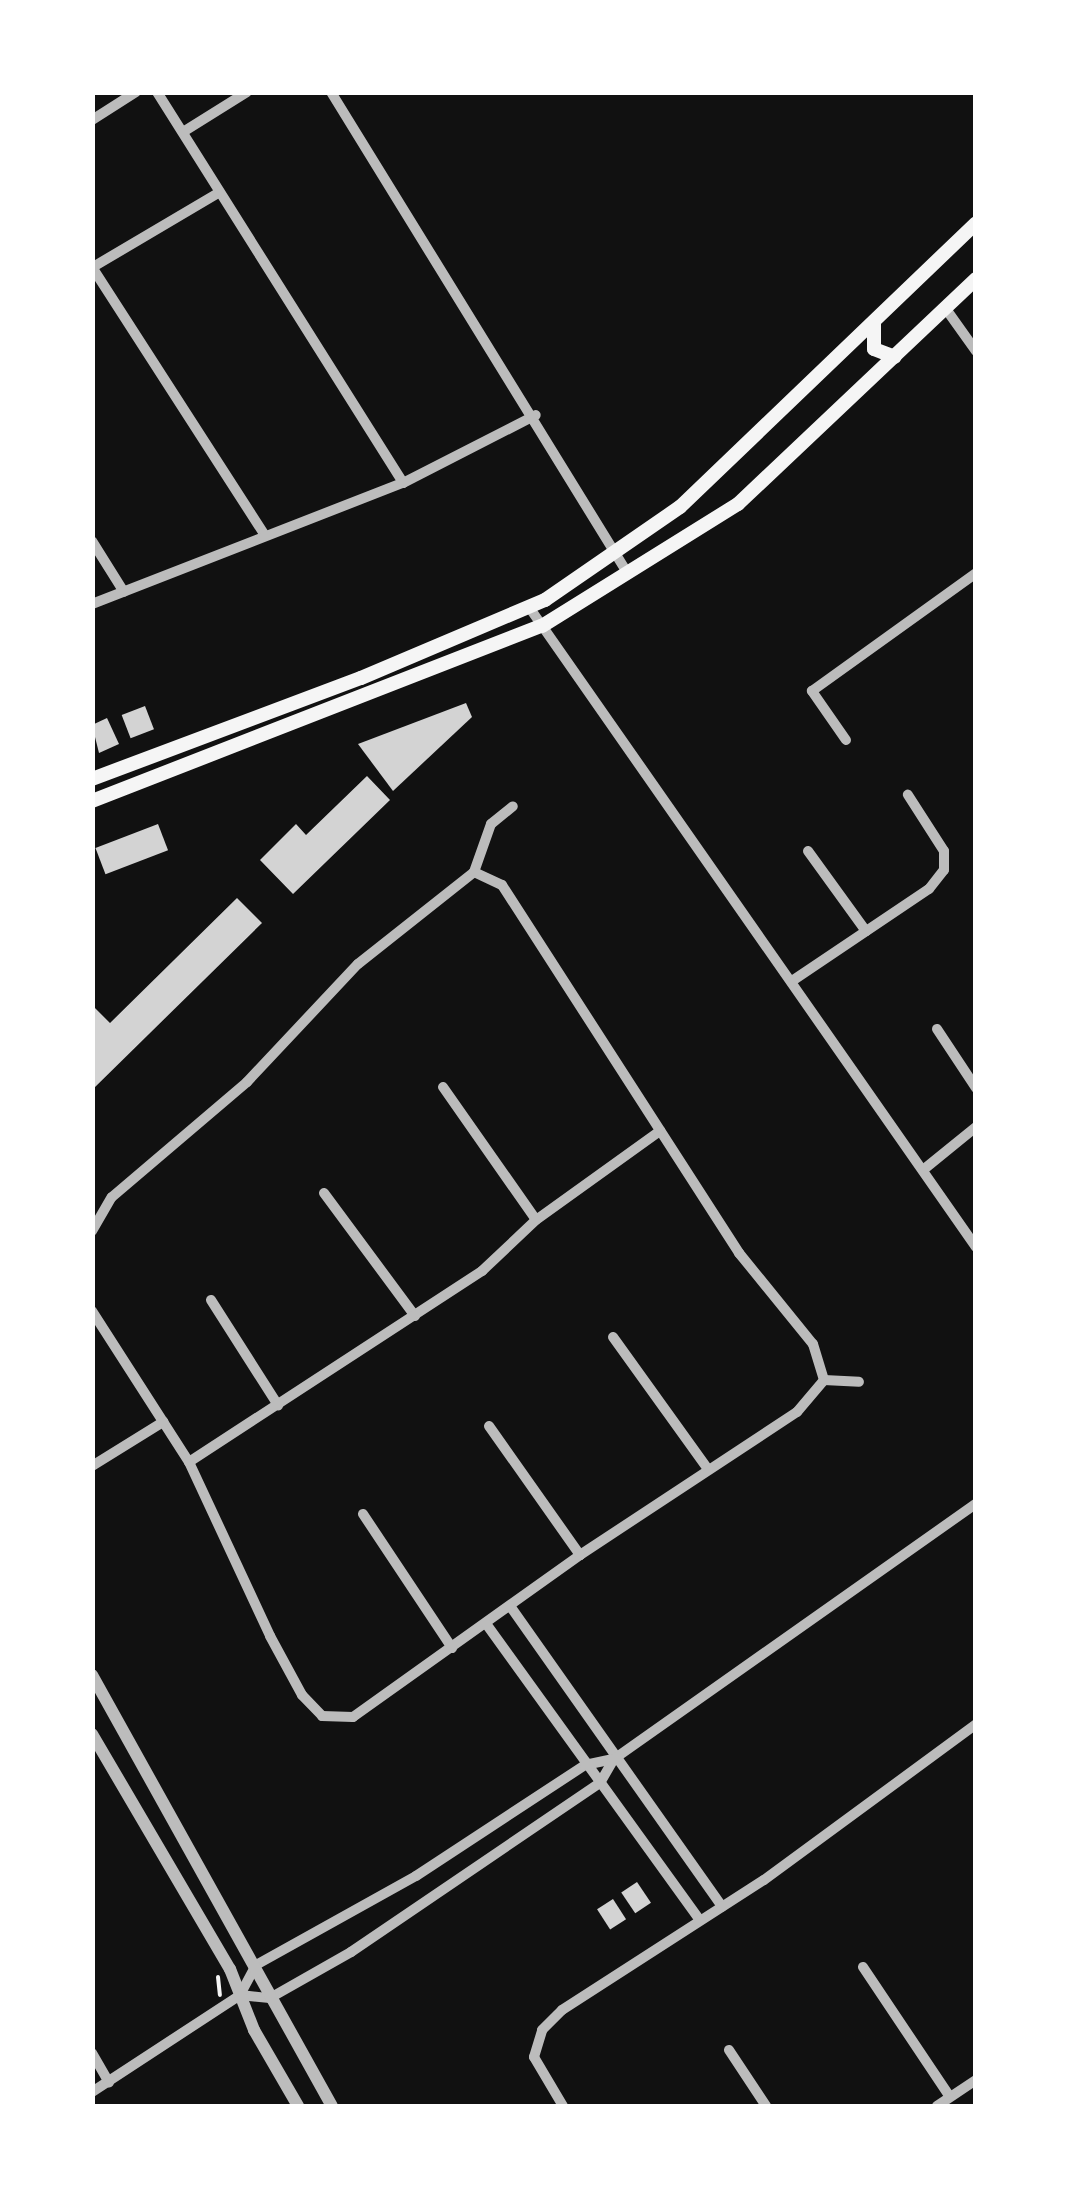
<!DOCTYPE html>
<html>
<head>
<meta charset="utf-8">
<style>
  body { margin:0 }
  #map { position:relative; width:1068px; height:2199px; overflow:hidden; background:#111; font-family:Rubik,sans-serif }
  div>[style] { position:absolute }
  .building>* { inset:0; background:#d3d3d3; transform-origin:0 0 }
  .path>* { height:4px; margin:-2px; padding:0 2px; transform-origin:2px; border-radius:2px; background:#f5f5f5 }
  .minor>* { height:10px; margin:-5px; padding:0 5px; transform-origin:5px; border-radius:5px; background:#bcbcbc }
  .tertiary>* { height:12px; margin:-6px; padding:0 6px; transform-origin:6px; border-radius:6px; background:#bcbcbc }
  .secondary>* { height:14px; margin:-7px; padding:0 7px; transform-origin:7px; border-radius:7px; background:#f5f5f5 }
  span { translate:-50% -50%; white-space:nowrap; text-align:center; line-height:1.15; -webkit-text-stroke:8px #fff; paint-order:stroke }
  .frame { position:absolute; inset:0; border:95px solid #fff; pointer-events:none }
</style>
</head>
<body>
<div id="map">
  <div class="building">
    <div style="clip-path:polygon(466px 703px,472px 717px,393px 791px,358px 744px)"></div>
    <div style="left:145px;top:706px;width:25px;height:25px;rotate:69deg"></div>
    <div style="clip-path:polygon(107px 718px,119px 744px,99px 753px,92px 725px)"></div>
    <div style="clip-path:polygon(367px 776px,390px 800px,293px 894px,260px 860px,296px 824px,306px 835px)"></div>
    <div style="left:158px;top:824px;width:28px;height:67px;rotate:69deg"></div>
    <div style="clip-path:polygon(237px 898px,262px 923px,92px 1090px,92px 1005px,110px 1023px)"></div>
    <div style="left:637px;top:1882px;width:25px;height:19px;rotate:56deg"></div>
    <div style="left:613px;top:1899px;width:24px;height:19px;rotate:57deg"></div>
  </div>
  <div class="path">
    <div style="left:218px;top:1977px;width:18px;rotate:84deg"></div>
  </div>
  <div class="minor">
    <div style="left:157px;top:92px;width:462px;rotate:57.8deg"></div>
    <div style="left:331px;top:92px;width:566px;rotate:58.36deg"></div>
    <div style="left:92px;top:120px;width:52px;rotate:-32.5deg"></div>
    <div style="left:183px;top:132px;width:75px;rotate:-32deg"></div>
    <div style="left:92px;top:267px;width:319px;rotate:57.2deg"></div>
    <div style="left:93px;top:267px;width:145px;rotate:-30.6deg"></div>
    <div style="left:946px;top:309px;width:52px;rotate:54.5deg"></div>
    <div style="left:92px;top:541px;width:60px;rotate:57.9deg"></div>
    <div style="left:92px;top:604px;width:334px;rotate:-21.3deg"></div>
    <div style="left:403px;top:483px;width:149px;rotate:-27.1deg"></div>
    <div style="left:529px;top:607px;width:781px;rotate:55.07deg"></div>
    <div style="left:846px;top:740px;width:60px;rotate:-124.8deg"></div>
    <div style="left:812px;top:691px;width:202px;rotate:-35.7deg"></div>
    <div style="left:808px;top:851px;width:99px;rotate:54.1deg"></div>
    <div style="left:474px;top:872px;width:31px;rotate:25deg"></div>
    <div style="left:502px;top:885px;width:438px;rotate:57.2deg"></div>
    <div style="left:739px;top:1253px;width:117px;rotate:50.9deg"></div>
    <div style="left:813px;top:1344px;width:38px;rotate:73deg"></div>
    <div style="left:792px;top:981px;width:165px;rotate:-33.9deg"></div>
    <div style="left:929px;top:889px;width:24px;rotate:-52deg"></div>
    <div style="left:944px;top:870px;width:19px;rotate:-90deg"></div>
    <div style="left:944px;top:851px;width:67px;rotate:-122.7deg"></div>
    <div style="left:937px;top:1029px;width:71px;rotate:56.5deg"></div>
    <div style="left:443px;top:1087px;width:162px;rotate:55deg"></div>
    <div style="left:923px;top:1170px;width:68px;rotate:-39.1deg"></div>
    <div style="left:324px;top:1193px;width:153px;rotate:53.5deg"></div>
    <div style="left:92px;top:1231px;width:39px;rotate:-60deg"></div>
    <div style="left:112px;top:1197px;width:177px;rotate:-40.4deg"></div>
    <div style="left:247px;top:1082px;width:162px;rotate:-46.8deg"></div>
    <div style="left:358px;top:964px;width:148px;rotate:-38.4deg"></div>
    <div style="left:474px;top:872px;width:51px;rotate:-70.5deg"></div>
    <div style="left:491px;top:824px;width:28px;rotate:-39deg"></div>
    <div style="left:211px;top:1300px;width:125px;rotate:57.5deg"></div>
    <div style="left:92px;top:1311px;width:179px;rotate:57.3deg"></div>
    <div style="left:189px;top:1462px;width:192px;rotate:65deg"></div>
    <div style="left:270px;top:1636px;width:67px;rotate:61.5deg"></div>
    <div style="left:302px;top:1695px;width:29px;rotate:46deg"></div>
    <div style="left:322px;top:1716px;width:31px;rotate:2deg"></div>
    <div style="left:353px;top:1717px;width:279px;rotate:-35.5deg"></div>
    <div style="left:580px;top:1555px;width:260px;rotate:-33.4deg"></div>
    <div style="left:797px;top:1412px;width:42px;rotate:-49.8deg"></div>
    <div style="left:824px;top:1380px;width:35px;rotate:3deg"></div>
    <div style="left:613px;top:1337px;width:163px;rotate:54.3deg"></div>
    <div style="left:489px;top:1426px;width:158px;rotate:54.8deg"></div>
    <div style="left:189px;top:1462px;width:350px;rotate:-33.1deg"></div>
    <div style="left:482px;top:1271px;width:74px;rotate:-43.4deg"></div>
    <div style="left:536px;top:1220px;width:153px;rotate:-35.7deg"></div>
    <div style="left:92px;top:1466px;width:84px;rotate:-31.8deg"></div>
    <div style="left:363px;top:1514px;width:161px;rotate:56.4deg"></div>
    <div style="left:510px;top:1606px;width:368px;rotate:54.8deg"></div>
    <div style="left:487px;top:1625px;width:362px;rotate:54.2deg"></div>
    <div style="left:863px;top:1967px;width:156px;rotate:56.2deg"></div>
    <div style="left:240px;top:1995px;width:30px;rotate:6deg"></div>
    <div style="left:270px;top:1998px;width:93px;rotate:-29.6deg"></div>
    <div style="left:351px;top:1952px;width:301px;rotate:-34.2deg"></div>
    <div style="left:600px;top:1783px;width:28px;rotate:-60deg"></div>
    <div style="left:729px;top:2050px;width:67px;rotate:56.5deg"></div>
    <div style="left:92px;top:2053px;width:34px;rotate:60deg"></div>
    <div style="left:92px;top:2092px;width:177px;rotate:-33.2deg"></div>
    <div style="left:240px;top:1995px;width:34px;rotate:-62deg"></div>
    <div style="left:256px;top:1965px;width:183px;rotate:-29.1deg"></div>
    <div style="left:416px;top:1876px;width:202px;rotate:-33.3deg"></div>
    <div style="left:585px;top:1765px;width:30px;rotate:-12deg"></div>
    <div style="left:614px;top:1759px;width:443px;rotate:-35.2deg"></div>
    <div style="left:563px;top:2106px;width:57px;rotate:-120.6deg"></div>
    <div style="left:534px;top:2057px;width:28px;rotate:-73deg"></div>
    <div style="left:542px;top:2030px;width:28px;rotate:-45deg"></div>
    <div style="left:562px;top:2010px;width:240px;rotate:-32.8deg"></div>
    <div style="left:764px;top:1880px;width:263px;rotate:-36.3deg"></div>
    <div style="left:937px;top:2106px;width:47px;rotate:-33.7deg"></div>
  </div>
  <div class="tertiary">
    <div style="left:92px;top:1675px;width:493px;rotate:60.9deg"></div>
    <div style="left:92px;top:1734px;width:273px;rotate:59.6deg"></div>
    <div style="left:230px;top:1969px;width:66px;rotate:68.5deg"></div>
    <div style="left:254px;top:2030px;width:88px;rotate:59.9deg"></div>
  </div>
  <div class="secondary">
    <div style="left:874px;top:323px;width:26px;rotate:90deg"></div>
    <div style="left:874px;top:349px;width:22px;rotate:21deg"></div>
    <div style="left:92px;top:779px;width:287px;rotate:-20.6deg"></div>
    <div style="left:361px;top:678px;width:200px;rotate:-23deg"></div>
    <div style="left:545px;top:600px;width:164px;rotate:-34.6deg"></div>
    <div style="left:680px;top:507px;width:410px;rotate:-43.8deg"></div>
    <div style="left:92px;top:801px;width:483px;rotate:-21.3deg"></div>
    <div style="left:542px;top:626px;width:231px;rotate:-31.9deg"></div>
    <div style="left:738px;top:504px;width:328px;rotate:-43.4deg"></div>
  </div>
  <div class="frame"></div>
</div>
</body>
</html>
